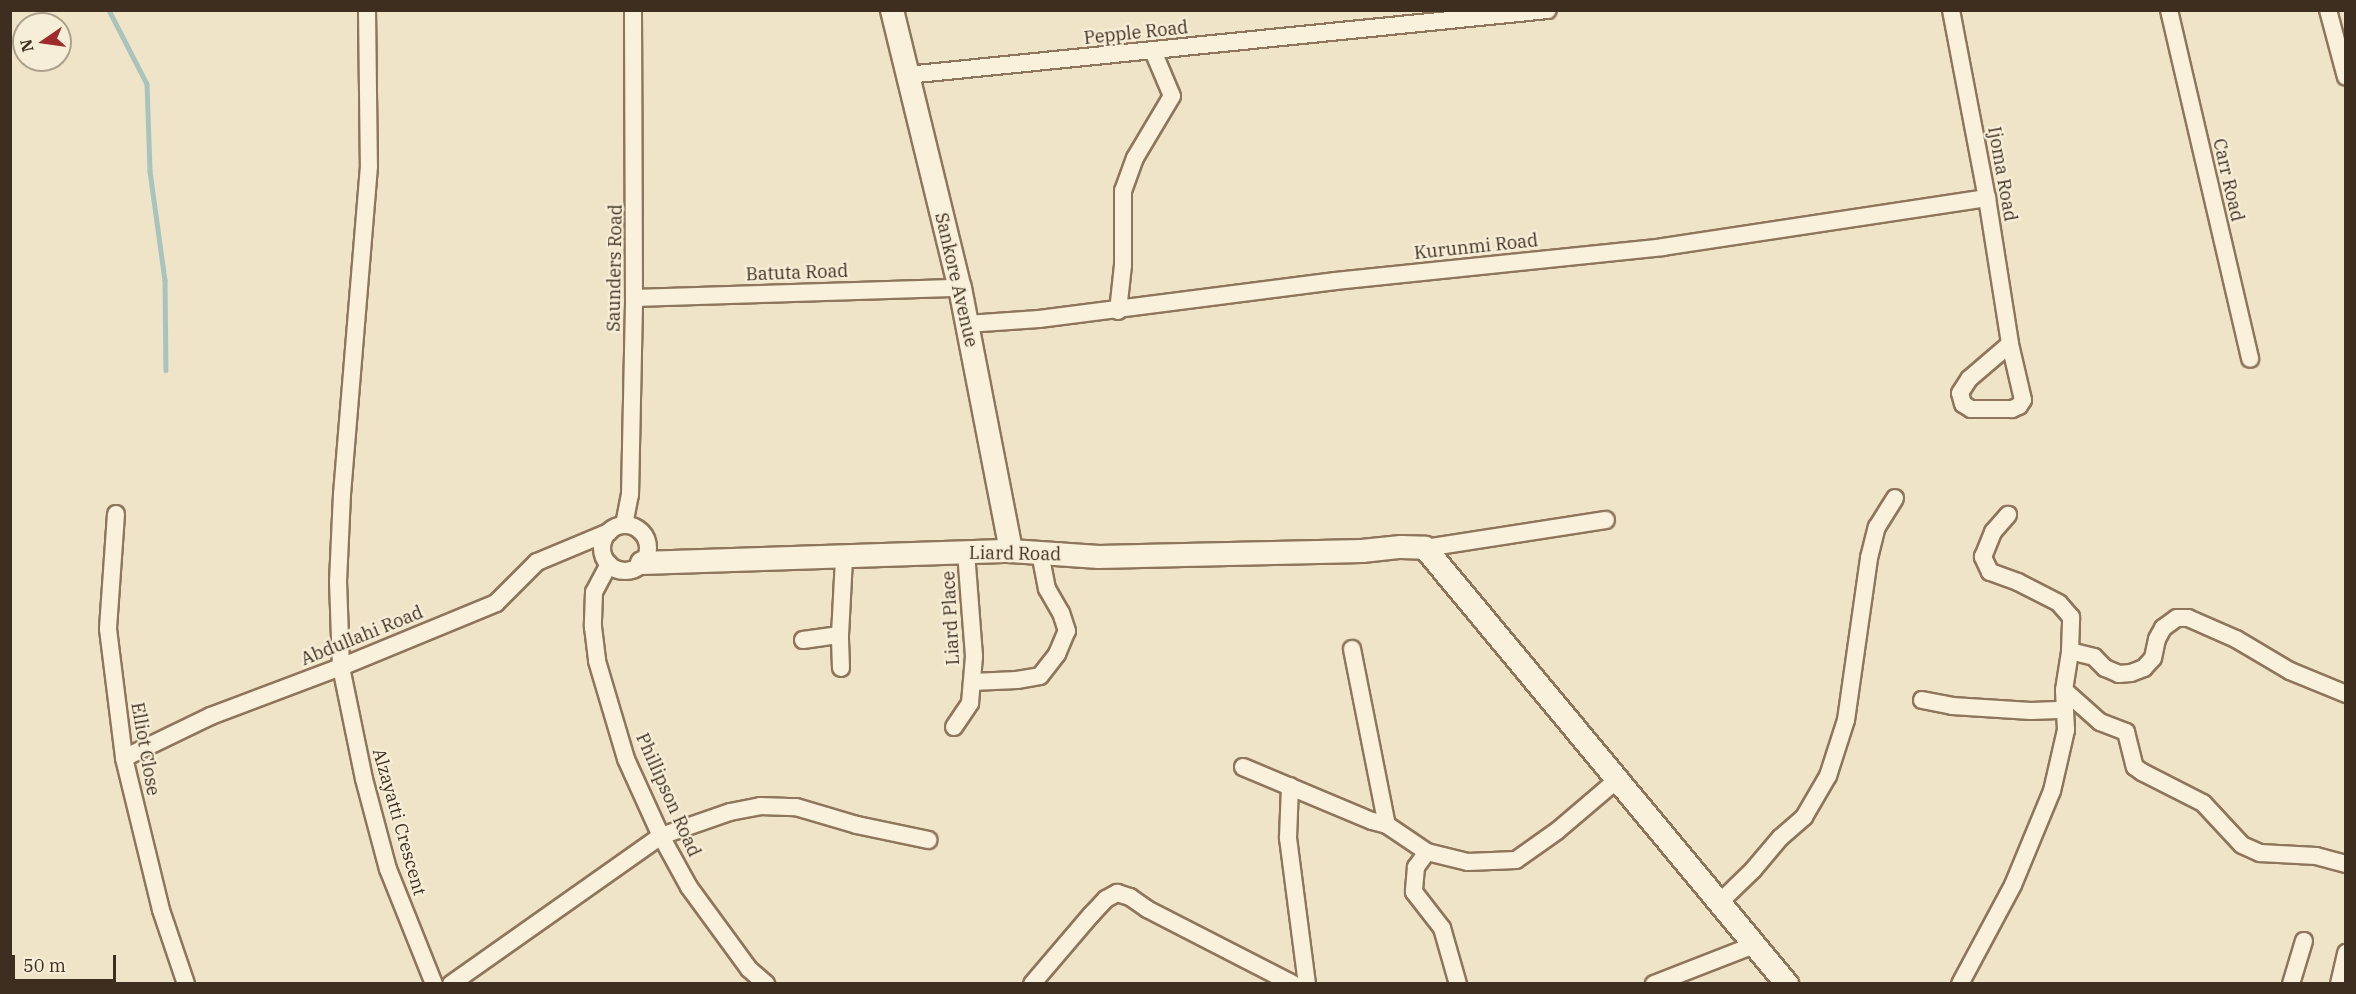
<!DOCTYPE html>
<html>
<head>
<meta charset="utf-8">
<style>
  body { margin:0 }
  #map { position:relative; width:2356px; height:994px; overflow:hidden; background:#f0e4c8; font-family:"IBM Plex Serif",serif }
  div>[style] { position:absolute }
  .stream>* { height:4.5px; margin:-2.25px; padding:0 2.25px; transform-origin:2.25px; border-radius:2.25px; background:#a9c4bc }
  .roads { filter:drop-shadow(2px 0 #8d765c) drop-shadow(-2px 0 #8d765c) drop-shadow(0 2px #8d765c) drop-shadow(0 -2px #8d765c) }
  .street>* { height:16px; margin:-8px; padding:0 8px; transform-origin:8px; border-radius:8px; background:#faf1dc }
  .street>.ring { margin:-8px; padding:0; box-sizing:content-box; background:none; border:16px solid #faf1dc; border-radius:50% }
  .secondary>* { height:22px; margin:-11px; padding:0 11px; transform-origin:11px; border-radius:11px; background:#faf1dc }
  span { translate:-50% -50%; white-space:nowrap; text-align:center; line-height:1.15; -webkit-text-stroke:4.5px #f7eed8; paint-order:stroke }
  .street-label { font-size:18px; color:#3d2e20 }
  .frame { position:absolute; inset:0; border:12px solid #3d2e20; pointer-events:none }
  .north { position:absolute; left:12px; top:12px; width:60px; height:60px; box-sizing:border-box; background:#f7eed8; border:2px solid #ada18e; border-radius:50%; rotate:257deg; font-size:16px; font-weight:700; line-height:24px; text-align:center; color:#3d2e20 }
  .north::after { content:''; display:block; margin:auto; width:21px; height:27px; background:#9e2a2b; clip-path:polygon(50% 0,100% 100%,50% 72%,0 100%) }
  .scale { position:absolute; left:12px; top:955px; width:104px; height:27px; box-sizing:border-box; border:3px solid #3d2e20; border-top:0; padding-left:8px; font-size:18px; line-height:21px; white-space:nowrap; color:#3d2e20; -webkit-text-stroke:4px #f7eed8; paint-order:stroke }
</style>
</head>
<body>
<div id="map">
  <div class="stream">
    <div style="left:109px;top:10px;width:83px;rotate:62.8deg"></div>
    <div style="left:147px;top:84px;width:87px;rotate:88deg"></div>
    <div style="left:150px;top:171px;width:110px;rotate:82.2deg"></div>
    <div style="left:165px;top:280px;width:90px;rotate:89.4deg"></div>
  </div>
  <div class="roads">
    <div class="street">
      <div style="left:367px;top:10px;width:156px;rotate:89.3deg"></div>
      <div style="left:369px;top:166px;width:329px;rotate:94.7deg"></div>
      <div style="left:342px;top:494px;width:87px;rotate:92.6deg"></div>
      <div style="left:338px;top:581px;width:86px;rotate:88deg"></div>
      <div style="left:341px;top:667px;width:114px;rotate:78.4deg"></div>
      <div style="left:364px;top:779px;width:93px;rotate:75.1deg"></div>
      <div style="left:388px;top:869px;width:124px;rotate:68.2deg"></div>
      <div style="left:1951px;top:10px;width:191px;rotate:79.2deg"></div>
      <div style="left:1987px;top:198px;width:148px;rotate:81deg"></div>
      <div style="left:2010px;top:344px;width:57px;rotate:76.9deg"></div>
      <div style="left:2023px;top:400px;width:7px;rotate:124deg"></div>
      <div style="left:2019px;top:406px;width:8px;rotate:157deg"></div>
      <div style="left:2012px;top:409px;width:41px;rotate:180deg"></div>
      <div style="left:1971px;top:409px;width:9px;rotate:-148deg"></div>
      <div style="left:1963px;top:404px;width:11px;rotate:-105deg"></div>
      <div style="left:1960px;top:393px;width:17px;rotate:-57deg"></div>
      <div style="left:1969px;top:379px;width:54px;rotate:-40.5deg"></div>
      <div style="left:2169px;top:10px;width:358px;rotate:76.9deg"></div>
      <div style="left:2328px;top:10px;width:69px;rotate:75deg"></div>
      <div style="left:907px;top:75px;width:644px;rotate:-5.79deg"></div>
      <div style="left:634px;top:298px;width:326px;rotate:-1.8deg"></div>
      <div style="left:1118px;top:311px;width:46px;rotate:-83.8deg"></div>
      <div style="left:1123px;top:265px;width:74px;rotate:-90deg"></div>
      <div style="left:1123px;top:191px;width:35px;rotate:-70deg"></div>
      <div style="left:1135px;top:158px;width:72px;rotate:-59.2deg"></div>
      <div style="left:1172px;top:96px;width:49px;rotate:-112.9deg"></div>
      <div style="left:967px;top:324px;width:72px;rotate:-4deg"></div>
      <div style="left:1039px;top:319px;width:299px;rotate:-7.3deg"></div>
      <div style="left:1336px;top:281px;width:329px;rotate:-5.9deg"></div>
      <div style="left:1663px;top:247px;width:328px;rotate:-8.6deg"></div>
      <div style="left:116px;top:514px;width:115px;rotate:94deg"></div>
      <div style="left:108px;top:629px;width:130px;rotate:82.9deg"></div>
      <div style="left:124px;top:758px;width:156px;rotate:76.3deg"></div>
      <div style="left:161px;top:910px;width:78px;rotate:71.3deg"></div>
      <div style="left:624px;top:525px;width:31px;rotate:-79deg"></div>
      <div style="left:630px;top:495px;width:197px;rotate:-88.8deg"></div>
      <div style="left:634px;top:298px;width:288px;rotate:-90.2deg"></div>
      <div class="ring" style="left:602px;top:525px;width:30px;height:30px"></div>
      <div style="left:1425px;top:548px;width:183px;rotate:-8.8deg"></div>
      <div style="left:609px;top:564px;width:32px;rotate:118deg"></div>
      <div style="left:594px;top:592px;width:35px;rotate:92deg"></div>
      <div style="left:593px;top:627px;width:34px;rotate:83deg"></div>
      <div style="left:597px;top:661px;width:102px;rotate:73.5deg"></div>
      <div style="left:626px;top:759px;width:85px;rotate:65.6deg"></div>
      <div style="left:661px;top:836px;width:58px;rotate:61.2deg"></div>
      <div style="left:689px;top:887px;width:102px;rotate:53.8deg"></div>
      <div style="left:749px;top:969px;width:23px;rotate:41deg"></div>
      <div style="left:803px;top:640px;width:37px;rotate:-8deg"></div>
      <div style="left:1352px;top:649px;width:179px;rotate:78.8deg"></div>
      <div style="left:2070px;top:651px;width:25px;rotate:14deg"></div>
      <div style="left:2094px;top:657px;width:16px;rotate:45deg"></div>
      <div style="left:2105px;top:668px;width:15px;rotate:23deg"></div>
      <div style="left:2119px;top:674px;width:12px;rotate:-5deg"></div>
      <div style="left:2131px;top:673px;width:14px;rotate:-21deg"></div>
      <div style="left:2144px;top:668px;width:13px;rotate:-48deg"></div>
      <div style="left:2153px;top:658px;width:19px;rotate:-78deg"></div>
      <div style="left:2157px;top:639px;width:13px;rotate:-61deg"></div>
      <div style="left:2163px;top:628px;width:17px;rotate:-36deg"></div>
      <div style="left:2177px;top:618px;width:11px"></div>
      <div style="left:2188px;top:618px;width:52px;rotate:23.6deg"></div>
      <div style="left:2236px;top:639px;width:63px;rotate:30.7deg"></div>
      <div style="left:2290px;top:671px;width:61px;rotate:22.3deg"></div>
      <div style="left:841px;top:668px;width:33px;rotate:-92deg"></div>
      <div style="left:840px;top:635px;width:77px;rotate:-87deg"></div>
      <div style="left:972px;top:682px;width:45px;rotate:-2.5deg"></div>
      <div style="left:1017px;top:680px;width:23px;rotate:-10deg"></div>
      <div style="left:1040px;top:676px;width:28px;rotate:-52deg"></div>
      <div style="left:1057px;top:654px;width:25px;rotate:-67deg"></div>
      <div style="left:1067px;top:631px;width:19px;rotate:-108deg"></div>
      <div style="left:1061px;top:613px;width:28px;rotate:-120deg"></div>
      <div style="left:1047px;top:589px;width:37px;rotate:-101deg"></div>
      <div style="left:2064px;top:690px;width:48px;rotate:41.6deg"></div>
      <div style="left:2100px;top:722px;width:28px;rotate:21deg"></div>
      <div style="left:2126px;top:732px;width:36px;rotate:76deg"></div>
      <div style="left:2135px;top:767px;width:9px;rotate:36deg"></div>
      <div style="left:2142px;top:772px;width:68px;rotate:26.9deg"></div>
      <div style="left:2203px;top:803px;width:57px;rotate:47.1deg"></div>
      <div style="left:2242px;top:845px;width:20px;rotate:24deg"></div>
      <div style="left:2260px;top:853px;width:56px;rotate:3.1deg"></div>
      <div style="left:2316px;top:856px;width:31px;rotate:15deg"></div>
      <div style="left:1922px;top:700px;width:31px;rotate:11deg"></div>
      <div style="left:1952px;top:706px;width:79px;rotate:3.6deg"></div>
      <div style="left:2031px;top:711px;width:34px;rotate:-2deg"></div>
      <div style="left:954px;top:727px;width:29px;rotate:-56deg"></div>
      <div style="left:970px;top:703px;width:47px;rotate:-85.1deg"></div>
      <div style="left:974px;top:656px;width:103px;rotate:-94.4deg"></div>
      <div style="left:124px;top:758px;width:97px;rotate:-25.8deg"></div>
      <div style="left:211px;top:716px;width:139px;rotate:-20.7deg"></div>
      <div style="left:341px;top:667px;width:168px;rotate:-22.4deg"></div>
      <div style="left:496px;top:603px;width:58px;rotate:-45deg"></div>
      <div style="left:537px;top:562px;width:78px;rotate:-22.6deg"></div>
      <div style="left:1243px;top:767px;width:140px;rotate:22.7deg"></div>
      <div style="left:1372px;top:821px;width:16px;rotate:15deg"></div>
      <div style="left:1387px;top:825px;width:48px;rotate:34deg"></div>
      <div style="left:1427px;top:852px;width:42px;rotate:13.7deg"></div>
      <div style="left:1468px;top:862px;width:48px;rotate:-2.4deg"></div>
      <div style="left:1516px;top:860px;width:50px;rotate:-35.3deg"></div>
      <div style="left:1557px;top:831px;width:80px;rotate:-40.4deg"></div>
      <div style="left:1290px;top:786px;width:52px;rotate:92.2deg"></div>
      <div style="left:1288px;top:838px;width:147px;rotate:82.6deg"></div>
      <div style="left:1427px;top:852px;width:19px;rotate:126deg"></div>
      <div style="left:1416px;top:867px;width:25px;rotate:95deg"></div>
      <div style="left:1414px;top:892px;width:46px;rotate:52.1deg"></div>
      <div style="left:1442px;top:928px;width:58px;rotate:74.1deg"></div>
      <div style="left:1720px;top:902px;width:46px;rotate:-44.1deg"></div>
      <div style="left:1753px;top:870px;width:42px;rotate:-49.8deg"></div>
      <div style="left:1780px;top:838px;width:32px;rotate:-41deg"></div>
      <div style="left:1804px;top:817px;width:48px;rotate:-59.7deg"></div>
      <div style="left:1828px;top:776px;width:59px;rotate:-72.2deg"></div>
      <div style="left:1846px;top:720px;width:164px;rotate:-81.9deg"></div>
      <div style="left:1869px;top:558px;width:32px;rotate:-76deg"></div>
      <div style="left:1877px;top:527px;width:34px;rotate:-58deg"></div>
      <div style="left:451px;top:984px;width:257px;rotate:-35.2deg"></div>
      <div style="left:661px;top:836px;width:73px;rotate:-19.2deg"></div>
      <div style="left:730px;top:812px;width:31px;rotate:-11deg"></div>
      <div style="left:760px;top:806px;width:36px;rotate:2deg"></div>
      <div style="left:796px;top:807px;width:64px;rotate:16.4deg"></div>
      <div style="left:857px;top:825px;width:73px;rotate:11.9deg"></div>
      <div style="left:1032px;top:984px;width:91px;rotate:-49.5deg"></div>
      <div style="left:1091px;top:915px;width:22px;rotate:-47deg"></div>
      <div style="left:1106px;top:899px;width:13px;rotate:-29deg"></div>
      <div style="left:1117px;top:893px;width:14px;rotate:17deg"></div>
      <div style="left:1130px;top:897px;width:21px;rotate:35deg"></div>
      <div style="left:1147px;top:909px;width:164px;rotate:27.2deg"></div>
      <div style="left:1654px;top:984px;width:107px;rotate:-21.3deg"></div>
      <div style="left:1960px;top:984px;width:112px;rotate:-61.8deg"></div>
      <div style="left:2013px;top:885px;width:102px;rotate:-67.5deg"></div>
      <div style="left:2052px;top:791px;width:63px;rotate:-77.1deg"></div>
      <div style="left:2066px;top:730px;width:40px;rotate:-92.9deg"></div>
      <div style="left:2064px;top:690px;width:39px;rotate:-81deg"></div>
      <div style="left:2070px;top:651px;width:34px;rotate:-88deg"></div>
      <div style="left:2071px;top:617px;width:18px;rotate:-131deg"></div>
      <div style="left:2059px;top:603px;width:46px;rotate:-152.9deg"></div>
      <div style="left:2018px;top:582px;width:30px;rotate:-160deg"></div>
      <div style="left:1990px;top:572px;width:17px;rotate:-115deg"></div>
      <div style="left:1983px;top:557px;width:27px;rotate:-68deg"></div>
      <div style="left:1993px;top:532px;width:23px;rotate:-49deg"></div>
      <div style="left:2291px;top:984px;width:45px;rotate:-73.2deg"></div>
      <div style="left:2339px;top:984px;width:32px;rotate:-77deg"></div>
    </div>
    <div class="secondary">
      <div style="left:892px;top:10px;width:286px;rotate:76.3deg"></div>
      <div style="left:960px;top:288px;width:268px;rotate:79deg"></div>
      <div style="left:642px;top:563px;width:369px;rotate:-1.9deg"></div>
      <div style="left:1011px;top:551px;width:88px;rotate:3.9deg"></div>
      <div style="left:1099px;top:557px;width:263px;rotate:-1.3deg"></div>
      <div style="left:1362px;top:551px;width:39px;rotate:-6deg"></div>
      <div style="left:1401px;top:547px;width:24px;rotate:2deg"></div>
      <div style="left:1425px;top:548px;width:567px;rotate:50.3deg"></div>
    </div>
  </div>
  <div class="street-label">
    <span style="left:1136px;top:33px;rotate:-6deg">Pepple Road</span>
    <span style="left:2002px;top:174px;rotate:80deg">Ijoma Road</span>
    <span style="left:2228px;top:180px;rotate:77deg">Carr Road</span>
    <span style="left:1476px;top:247px;rotate:-6deg">Kurunmi Road</span>
    <span style="left:615px;top:268px;rotate:-89deg">Saunders Road</span>
    <span style="left:797px;top:273px;rotate:-2deg">Batuta Road</span>
    <span style="left:956px;top:280px;rotate:77deg">Sankore Avenue</span>
    <span style="left:1015px;top:554px;rotate:1deg">Liard Road</span>
    <span style="left:951px;top:618px;rotate:-93deg">Liard Place</span>
    <span style="left:362px;top:636px;rotate:-22deg">Abdullahi Road</span>
    <span style="left:145px;top:749px;rotate:80deg">Elliot Close</span>
    <span style="left:668px;top:795px;rotate:66deg">Phillipson Road</span>
    <span style="left:399px;top:822px;rotate:74deg">Alzayatti Crescent</span>
  </div>
  <div class="frame"></div>
  <div class="north">N</div>
  <div class="scale">50 m</div>
</div>
</body>
</html>
